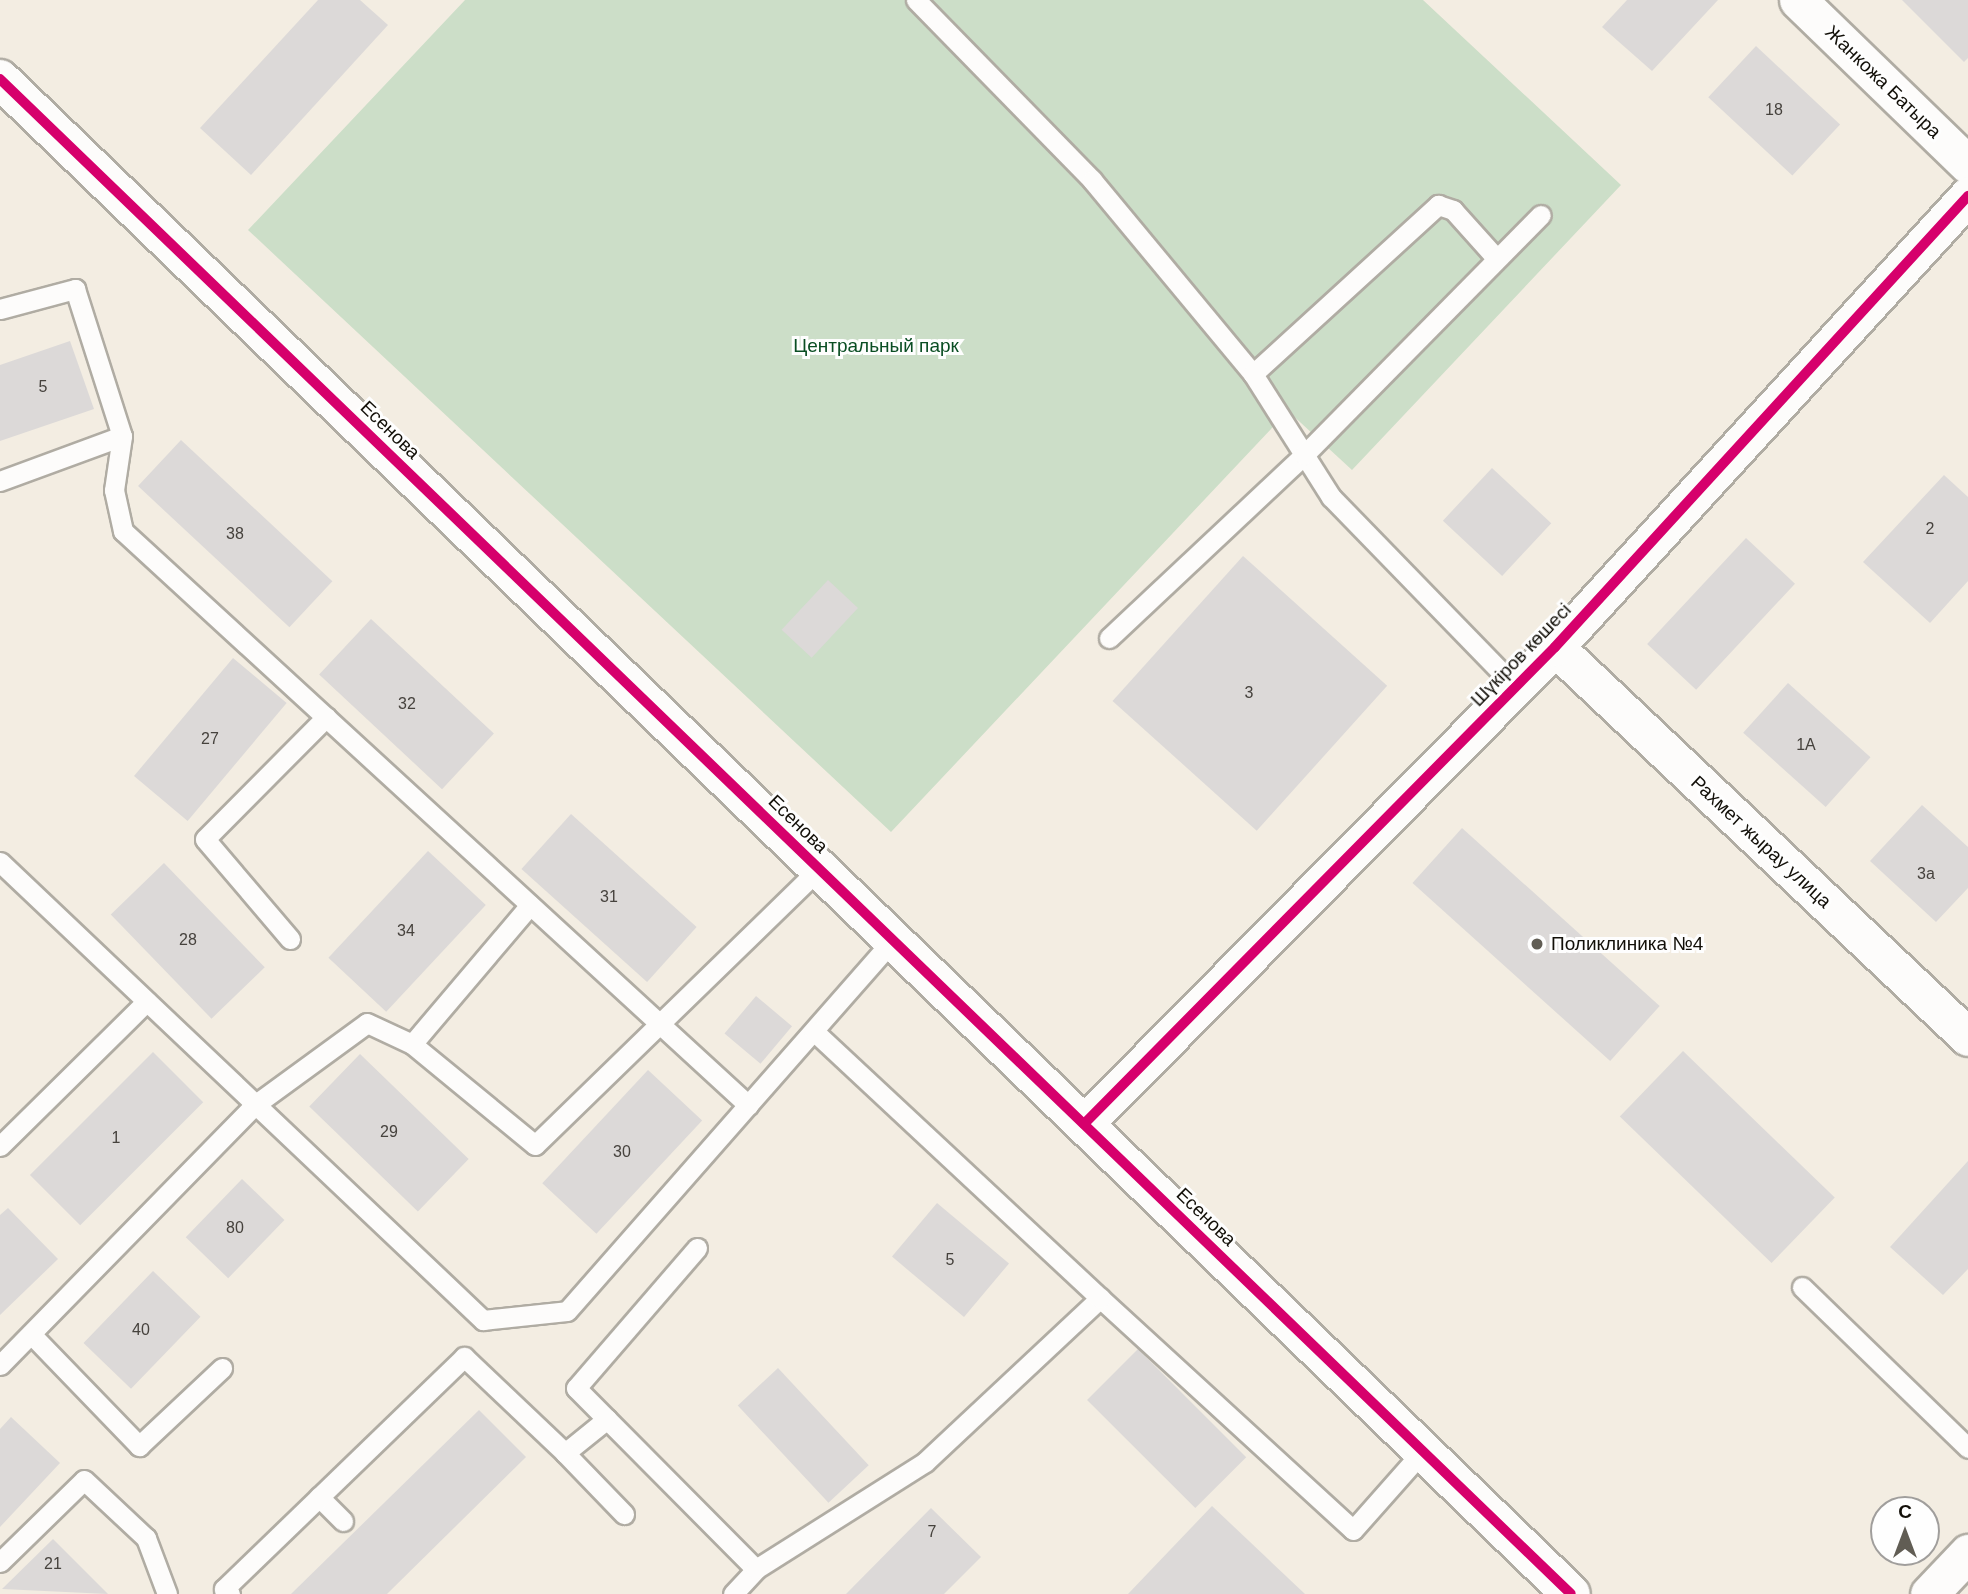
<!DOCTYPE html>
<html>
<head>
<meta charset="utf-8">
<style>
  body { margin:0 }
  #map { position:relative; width:1968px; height:1594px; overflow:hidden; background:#f3ede2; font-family:Helvetica,sans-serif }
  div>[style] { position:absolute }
  .green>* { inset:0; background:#ccdec8 }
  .building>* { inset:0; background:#dcd9d8; transform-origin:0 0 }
  .roads { filter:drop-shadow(2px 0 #b0aca3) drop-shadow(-2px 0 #b0aca3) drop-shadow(0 2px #b0aca3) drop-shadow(0 -2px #b0aca3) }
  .service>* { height:19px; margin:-9.5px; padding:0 9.5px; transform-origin:9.5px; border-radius:9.5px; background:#fdfcfb }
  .minor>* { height:37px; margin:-18.5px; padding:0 18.5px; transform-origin:18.5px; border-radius:18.5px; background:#fdfcfb }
  .tertiary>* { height:38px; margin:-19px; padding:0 19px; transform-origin:19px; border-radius:19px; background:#fdfcfb }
  .cycleway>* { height:10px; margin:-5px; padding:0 5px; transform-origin:5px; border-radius:5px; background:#d6006c }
  .dots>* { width:19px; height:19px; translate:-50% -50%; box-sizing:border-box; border:4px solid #fefefe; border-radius:50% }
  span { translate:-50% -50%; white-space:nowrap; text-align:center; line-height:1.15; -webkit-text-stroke:6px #fefefe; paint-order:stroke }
  .number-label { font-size:16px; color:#46423d }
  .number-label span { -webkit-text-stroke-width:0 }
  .street-label { font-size:19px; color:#120f08 }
  .park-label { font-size:19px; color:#0a4e23 }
  .poi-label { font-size:19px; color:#120f08 }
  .left { translate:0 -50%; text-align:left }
  .north { position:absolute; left:1870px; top:1496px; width:70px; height:70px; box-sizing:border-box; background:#fefefe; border:2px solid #a09e9c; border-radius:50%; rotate:0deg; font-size:19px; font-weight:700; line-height:28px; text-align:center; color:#120f08 }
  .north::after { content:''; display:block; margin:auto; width:24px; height:32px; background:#615d54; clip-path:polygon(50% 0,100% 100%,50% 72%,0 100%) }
</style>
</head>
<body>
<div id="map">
  <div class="green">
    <div style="clip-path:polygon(465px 0,1423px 0,1621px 185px,1352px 470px,1288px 411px,891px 832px,248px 230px)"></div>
  </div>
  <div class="building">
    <div style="clip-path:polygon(318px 0,360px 0,388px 25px,251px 175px,200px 128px)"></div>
    <div style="clip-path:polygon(1627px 0,1718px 0,1652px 71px,1602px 27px)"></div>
    <div style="clip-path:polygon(1902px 0,1968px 0,1968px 58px,1964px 62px)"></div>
    <div style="left:1756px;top:46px;width:115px;height:70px;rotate:43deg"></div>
    <div style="clip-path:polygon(70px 341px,94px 409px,0 441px,0 365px)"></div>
    <div style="left:181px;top:440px;width:207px;height:63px;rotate:43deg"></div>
    <div style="left:1492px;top:468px;width:81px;height:72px;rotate:43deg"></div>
    <div style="clip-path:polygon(1944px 475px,1968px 497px,1968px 581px,1930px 623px,1863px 562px)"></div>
    <div style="left:1746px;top:538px;width:67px;height:145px;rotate:43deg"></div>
    <div style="left:1243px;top:556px;width:194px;height:195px;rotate:42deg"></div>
    <div style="left:828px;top:580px;width:41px;height:68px;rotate:43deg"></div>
    <div style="left:371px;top:619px;width:168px;height:76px;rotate:43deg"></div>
    <div style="left:233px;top:658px;width:70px;height:154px;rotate:40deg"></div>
    <div style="left:1788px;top:683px;width:111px;height:67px;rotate:42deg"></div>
    <div style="clip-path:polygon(1922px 805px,1968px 847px,1968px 888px,1936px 922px,1870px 861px)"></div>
    <div style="left:571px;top:814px;width:169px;height:74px;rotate:42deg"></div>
    <div style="left:1462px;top:828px;width:266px;height:74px;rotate:42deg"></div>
    <div style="left:428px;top:851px;width:79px;height:146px;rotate:43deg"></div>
    <div style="left:164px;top:863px;width:145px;height:74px;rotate:46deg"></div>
    <div style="left:756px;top:996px;width:47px;height:49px;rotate:40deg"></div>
    <div style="left:1683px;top:1051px;width:211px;height:91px;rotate:44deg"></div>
    <div style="left:153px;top:1052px;width:71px;height:174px;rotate:45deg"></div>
    <div style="left:360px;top:1054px;width:151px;height:73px;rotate:44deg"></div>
    <div style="left:648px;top:1070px;width:74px;height:155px;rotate:43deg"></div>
    <div style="clip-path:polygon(1968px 1161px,1968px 1269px,1943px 1295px,1890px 1247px)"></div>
    <div style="left:242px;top:1179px;width:59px;height:81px;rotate:44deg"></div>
    <div style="left:937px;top:1203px;width:94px;height:70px;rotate:40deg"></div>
    <div style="clip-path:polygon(8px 1208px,58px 1259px,0 1315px,0 1215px)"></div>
    <div style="left:153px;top:1271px;width:66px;height:100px;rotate:44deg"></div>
    <div style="left:1138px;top:1349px;width:153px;height:72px;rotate:45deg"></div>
    <div style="left:778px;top:1368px;width:133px;height:55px;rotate:47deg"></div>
    <div style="clip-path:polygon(479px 1410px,526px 1457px,387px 1594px,291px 1594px)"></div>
    <div style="clip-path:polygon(11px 1417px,60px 1463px,0 1527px,0 1429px)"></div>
    <div style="clip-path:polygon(1212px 1506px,1305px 1594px,1128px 1594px)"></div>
    <div style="clip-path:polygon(931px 1508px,981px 1557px,944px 1594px,846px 1594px)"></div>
    <div style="clip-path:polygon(53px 1539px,108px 1594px,2px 1589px)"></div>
  </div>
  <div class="roads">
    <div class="service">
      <div style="left:916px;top:0;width:252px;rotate:45.6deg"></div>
      <div style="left:1092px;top:180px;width:252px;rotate:50.3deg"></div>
      <div style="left:1253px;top:374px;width:146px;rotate:57.6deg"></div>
      <div style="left:1331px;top:497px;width:265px;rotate:45.8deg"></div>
      <div style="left:0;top:309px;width:78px;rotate:-14.9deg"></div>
      <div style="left:75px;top:289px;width:154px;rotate:72.3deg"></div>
      <div style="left:122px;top:436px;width:130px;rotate:159.8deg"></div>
      <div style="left:1253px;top:374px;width:251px;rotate:-42.4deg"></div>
      <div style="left:1438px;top:205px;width:16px;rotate:18deg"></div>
      <div style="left:1453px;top:210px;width:64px;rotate:48.1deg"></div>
      <div style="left:122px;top:436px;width:55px;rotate:98.4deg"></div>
      <div style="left:114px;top:490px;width:42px;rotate:77.6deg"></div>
      <div style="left:123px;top:531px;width:849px;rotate:42.56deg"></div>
      <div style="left:1109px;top:638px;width:267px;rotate:-43.2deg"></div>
      <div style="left:1304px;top:455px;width:337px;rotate:-45.4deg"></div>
      <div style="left:0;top:862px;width:666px;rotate:43.48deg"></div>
      <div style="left:483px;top:1320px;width:84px;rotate:-6.1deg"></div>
      <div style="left:567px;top:1311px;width:494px;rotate:-48.7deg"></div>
      <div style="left:530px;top:905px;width:182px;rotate:130.3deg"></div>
      <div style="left:412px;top:1044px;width:159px;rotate:39.4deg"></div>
      <div style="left:535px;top:1145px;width:396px;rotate:-44.2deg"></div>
      <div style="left:290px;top:939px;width:131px;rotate:-130.4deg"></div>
      <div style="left:205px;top:839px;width:172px;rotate:-45.2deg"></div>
      <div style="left:0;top:1146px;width:206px;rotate:-44.6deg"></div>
      <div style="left:697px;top:1248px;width:185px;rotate:130.8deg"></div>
      <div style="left:576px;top:1388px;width:255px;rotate:45.2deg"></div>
      <div style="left:1802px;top:1287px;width:231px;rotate:44.1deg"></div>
      <div style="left:1100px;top:1298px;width:343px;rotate:42.5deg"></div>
      <div style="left:1353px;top:1530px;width:106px;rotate:-48.5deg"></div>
      <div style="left:31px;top:1334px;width:156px;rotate:46deg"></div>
      <div style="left:139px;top:1446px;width:114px;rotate:-43.2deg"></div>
      <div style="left:0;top:1365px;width:366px;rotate:-45.6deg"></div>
      <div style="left:256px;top:1104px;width:137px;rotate:-36.1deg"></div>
      <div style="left:367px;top:1023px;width:50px;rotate:25deg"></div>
      <div style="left:607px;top:1419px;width:54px;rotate:141deg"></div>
      <div style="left:565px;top:1453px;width:85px;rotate:46deg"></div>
      <div style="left:319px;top:1497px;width:34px;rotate:45deg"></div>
      <div style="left:0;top:1562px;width:117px;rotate:-44.3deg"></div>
      <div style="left:84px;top:1480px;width:85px;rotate:43.1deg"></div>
      <div style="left:146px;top:1538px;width:60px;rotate:69.4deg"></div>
      <div style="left:230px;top:1594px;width:8px;rotate:-140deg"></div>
      <div style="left:224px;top:1589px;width:334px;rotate:-44deg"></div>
      <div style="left:464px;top:1357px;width:139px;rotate:43.5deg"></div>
      <div style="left:733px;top:1594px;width:34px;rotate:-47deg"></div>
      <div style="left:756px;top:1569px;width:200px;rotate:-32.3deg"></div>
      <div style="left:925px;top:1462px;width:240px;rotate:-43.1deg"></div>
      <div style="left:1100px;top:1298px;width:391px;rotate:-137deg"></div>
    </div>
    <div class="minor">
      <div style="left:1798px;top:0;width:237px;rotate:44.1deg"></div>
      <div style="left:1555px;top:647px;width:568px;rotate:43.36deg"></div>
      <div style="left:1084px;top:1124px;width:670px;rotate:-45.36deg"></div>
      <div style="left:1555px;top:647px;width:612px;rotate:-47.52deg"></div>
      <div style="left:1929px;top:1594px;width:57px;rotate:-46.4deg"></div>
    </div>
    <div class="tertiary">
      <div style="left:0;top:79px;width:2182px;rotate:43.96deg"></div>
    </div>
  </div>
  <div class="cycleway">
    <div style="left:0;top:79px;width:2182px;rotate:43.96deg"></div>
    <div style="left:1084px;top:1124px;width:670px;rotate:-45.36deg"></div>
    <div style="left:1555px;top:647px;width:612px;rotate:-47.52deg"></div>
  </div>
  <div class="dots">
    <div style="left:1537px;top:944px;background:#615d54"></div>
  </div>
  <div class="number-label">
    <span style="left:1774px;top:110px">18</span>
    <span style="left:43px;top:387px">5</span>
    <span style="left:1930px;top:529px">2</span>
    <span style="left:235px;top:534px">38</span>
    <span style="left:1249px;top:693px">3</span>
    <span style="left:407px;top:704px">32</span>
    <span style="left:210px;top:739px">27</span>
    <span style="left:1806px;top:745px">1А</span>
    <span style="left:1926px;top:874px">3а</span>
    <span style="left:609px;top:897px">31</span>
    <span style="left:406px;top:931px">34</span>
    <span style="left:188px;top:940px">28</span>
    <span style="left:389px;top:1132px">29</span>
    <span style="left:116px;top:1138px">1</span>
    <span style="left:622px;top:1152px">30</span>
    <span style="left:235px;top:1228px">80</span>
    <span style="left:950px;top:1260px">5</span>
    <span style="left:141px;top:1330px">40</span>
    <span style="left:932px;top:1532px">7</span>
    <span style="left:53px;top:1564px">21</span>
  </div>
  <div class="street-label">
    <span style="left:1883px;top:82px;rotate:44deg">Жанкожа Батыра</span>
    <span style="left:390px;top:430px;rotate:44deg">Есенова</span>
    <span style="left:1521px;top:655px;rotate:-46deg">Шүкіров көшесі</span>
    <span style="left:798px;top:824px;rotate:44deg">Есенова</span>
    <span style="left:1761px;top:842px;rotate:43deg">Рахмет жырау улица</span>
    <span style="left:1206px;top:1217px;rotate:44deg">Есенова</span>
  </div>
  <div class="park-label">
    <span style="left:876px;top:346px">Центральный парк</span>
  </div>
  <div class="poi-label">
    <span class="left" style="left:1551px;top:944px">Поликлиника №4</span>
  </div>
  <div class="north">С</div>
</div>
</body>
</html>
